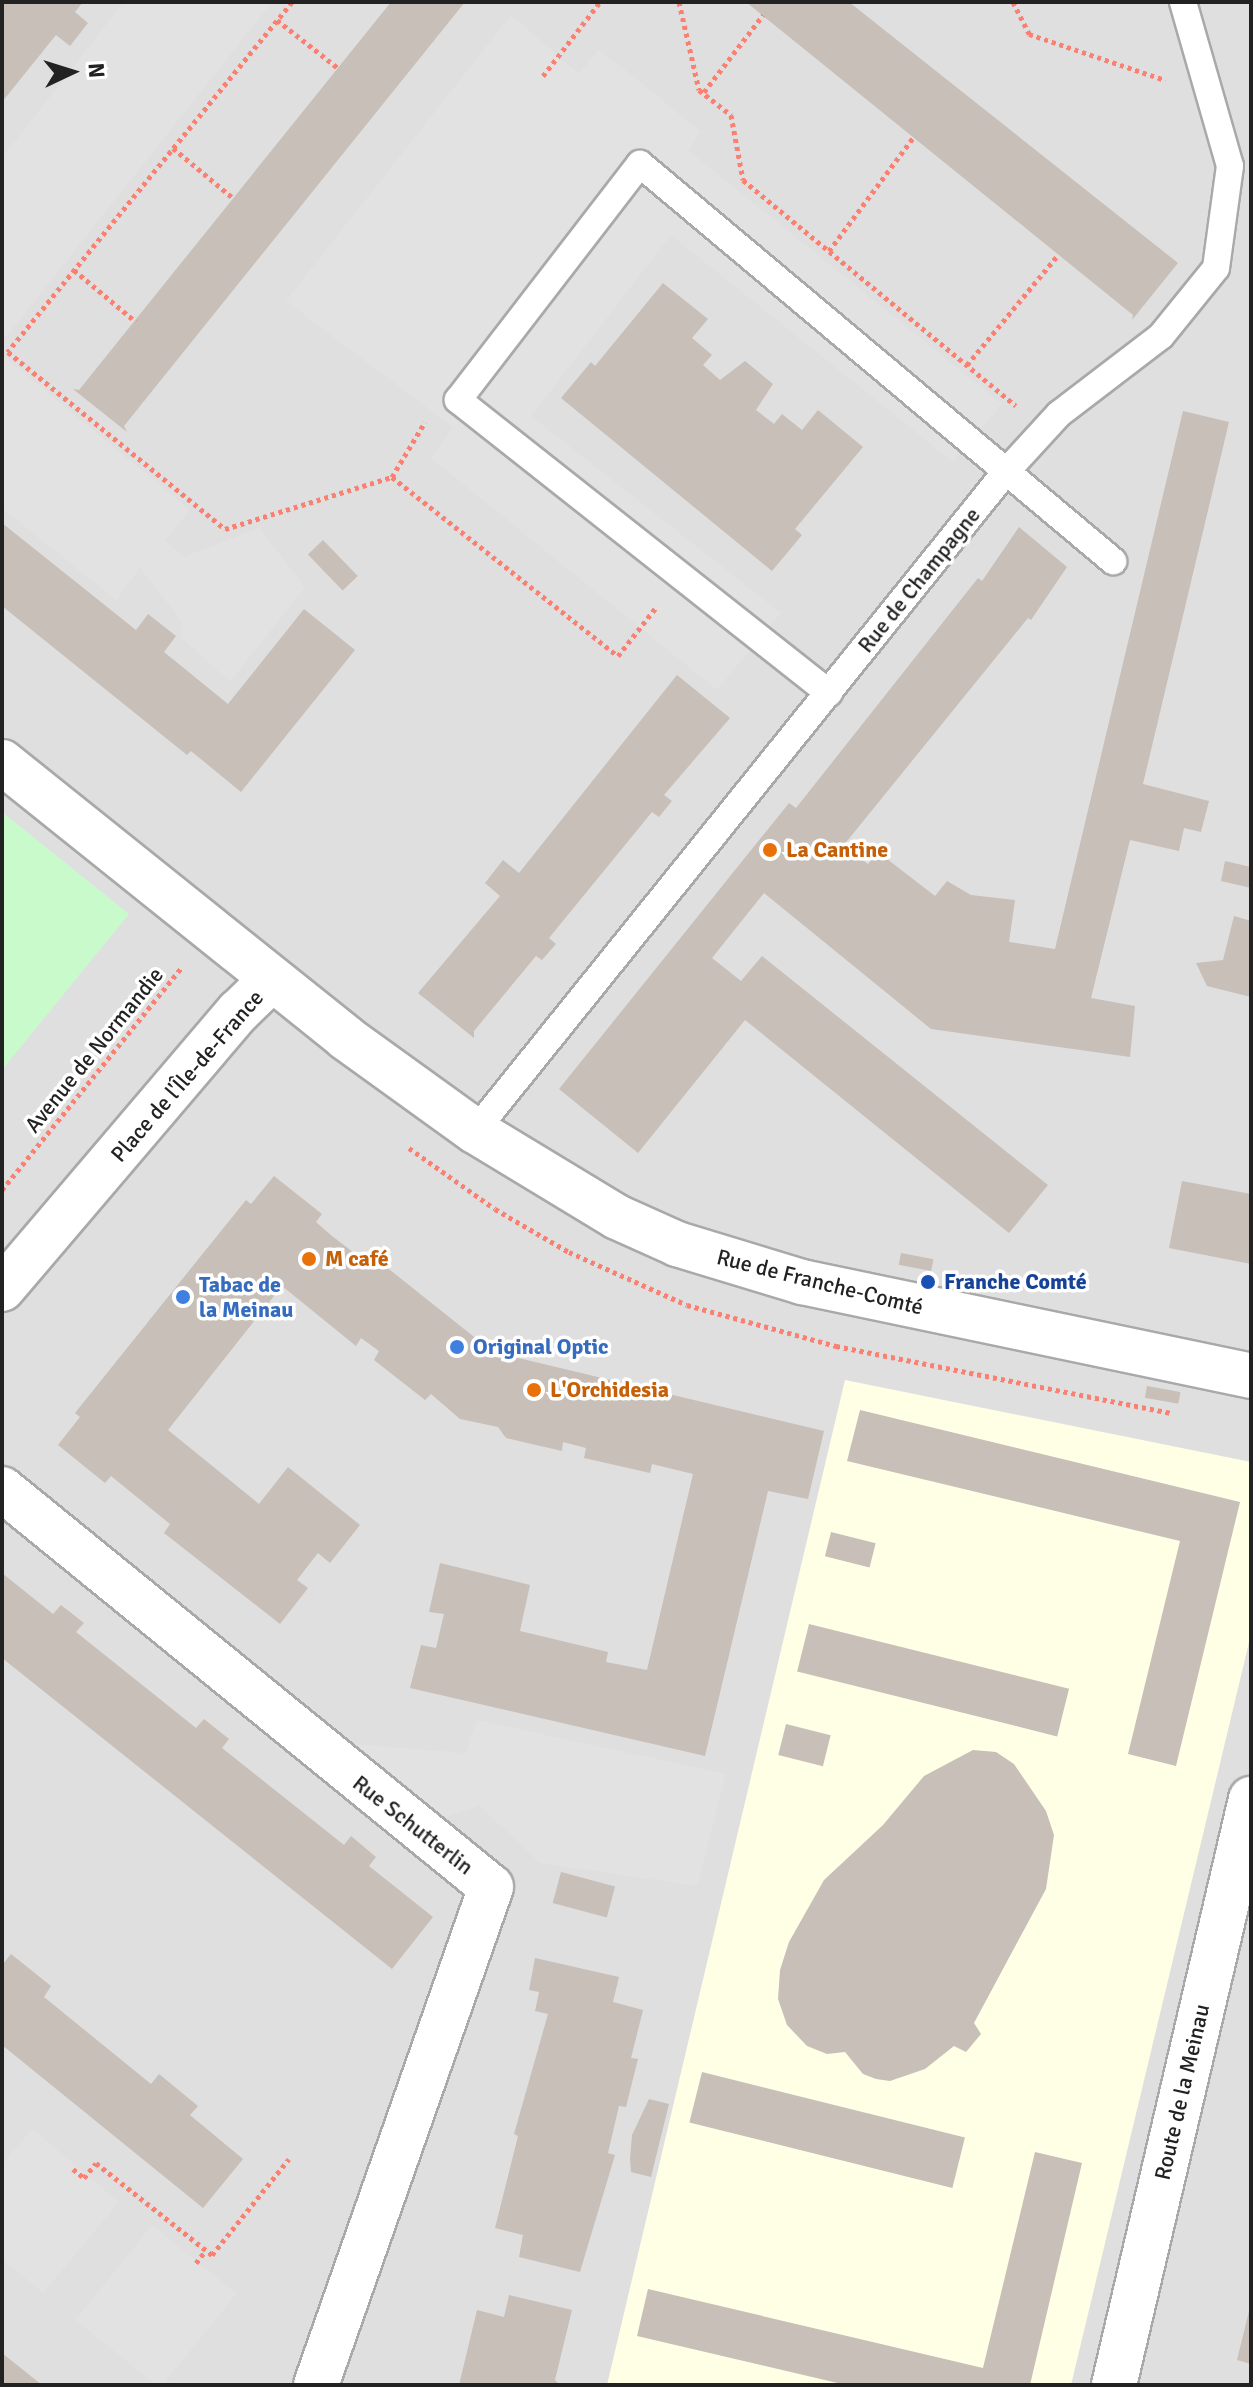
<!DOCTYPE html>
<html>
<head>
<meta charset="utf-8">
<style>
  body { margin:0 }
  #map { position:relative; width:1253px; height:2387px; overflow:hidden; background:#f2efe9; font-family:Signika,sans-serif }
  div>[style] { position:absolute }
  .residential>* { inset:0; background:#e0dfdf; transform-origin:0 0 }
  .education>* { inset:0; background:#ffffe5 }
  .park>* { inset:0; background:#c8facc }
  .parking>* { inset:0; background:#e2e2e2; transform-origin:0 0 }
  .building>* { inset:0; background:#c7bfb8; transform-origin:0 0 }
  .path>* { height:5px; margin-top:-2.5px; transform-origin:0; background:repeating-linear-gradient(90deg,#fa8072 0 4px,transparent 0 8px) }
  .roads { filter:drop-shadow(2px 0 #a9a9a9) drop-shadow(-2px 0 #a9a9a9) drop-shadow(0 2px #a9a9a9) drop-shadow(0 -2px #a9a9a9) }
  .service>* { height:26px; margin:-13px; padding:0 13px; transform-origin:13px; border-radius:13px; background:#fff }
  .minor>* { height:44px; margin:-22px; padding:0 22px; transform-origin:22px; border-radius:22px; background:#fff }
  .tertiary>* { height:44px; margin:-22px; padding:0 22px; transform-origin:22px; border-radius:22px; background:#fff }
  .dots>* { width:22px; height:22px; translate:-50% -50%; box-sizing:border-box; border:4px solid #fff; border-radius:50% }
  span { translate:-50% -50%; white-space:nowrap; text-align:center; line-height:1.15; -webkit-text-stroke:7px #fff; paint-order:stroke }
  .street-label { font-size:22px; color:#222 }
  .food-label { font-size:22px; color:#c56008; font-weight:700 }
  .left { translate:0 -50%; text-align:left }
  .transit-label { font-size:22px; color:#164399; font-weight:700 }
  .shop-label { font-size:22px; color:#366cbe; font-weight:700 }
  .frame { position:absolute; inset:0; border:4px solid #222; pointer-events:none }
  .north { position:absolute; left:32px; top:32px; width:80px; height:80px; -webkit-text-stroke:6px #fff; paint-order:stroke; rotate:86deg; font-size:22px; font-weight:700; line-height:32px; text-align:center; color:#222 }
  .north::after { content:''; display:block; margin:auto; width:28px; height:36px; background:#222; clip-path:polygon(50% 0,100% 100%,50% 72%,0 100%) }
</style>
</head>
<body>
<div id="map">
  <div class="residential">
    <div style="left:2px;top:2px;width:1249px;height:2383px"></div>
  </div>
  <div class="education">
    <div style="clip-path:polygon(845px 1380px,1251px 1462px,1251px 1634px,1071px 2385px,607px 2385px)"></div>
  </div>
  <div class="park">
    <div style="clip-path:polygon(2px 812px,129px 914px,2px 1070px)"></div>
  </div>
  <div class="parking">
    <div style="clip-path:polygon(124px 2px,272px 2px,2px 342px,2px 158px)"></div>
    <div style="clip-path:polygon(511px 15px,579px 74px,598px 50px,633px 76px,701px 132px,688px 150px,1002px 404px,953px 462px,671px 235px,531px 416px,781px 613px,717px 690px,431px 458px,453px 427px,286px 301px)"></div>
    <div style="clip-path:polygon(2px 355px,190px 510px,165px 541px,184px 557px,259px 528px,305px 587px,230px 682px,182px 638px,181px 620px,140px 568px,116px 600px,2px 508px)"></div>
    <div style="clip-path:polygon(477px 1720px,726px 1774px,697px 1886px,540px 1863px,480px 1806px,445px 1817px,349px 1744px,466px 1753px)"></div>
    <div style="clip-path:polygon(32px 2129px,119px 2202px,43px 2293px,2px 2259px,2px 2165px)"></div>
    <div style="left:152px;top:2225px;width:109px;height:122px;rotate:39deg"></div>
  </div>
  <div class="building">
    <div style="clip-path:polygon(2px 2px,83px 2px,75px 12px,88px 23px,70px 46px,56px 35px,2px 102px)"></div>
    <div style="clip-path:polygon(391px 2px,465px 2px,124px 426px,127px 432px,73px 389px,79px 390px)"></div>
    <div style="clip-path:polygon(746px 2px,849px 2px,1178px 263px,1132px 320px,1133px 315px)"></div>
    <div style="clip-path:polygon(663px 283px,708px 319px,692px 338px,712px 355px,703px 365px,720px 380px,745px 361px,773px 384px,756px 410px,774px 424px,782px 414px,802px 430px,818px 410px,863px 447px,795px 529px,802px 535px,772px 571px,561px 398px,591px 362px,595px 366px)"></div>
    <div style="clip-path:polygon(1183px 411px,1229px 422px,1143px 784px,1209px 801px,1201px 832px,1184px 828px,1179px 851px,1130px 840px,1091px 998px,1135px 1006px,1130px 1057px,931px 1029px,764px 893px,712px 958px,741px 981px,762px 956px,1048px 1185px,1009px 1233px,745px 1020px,638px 1153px,559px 1089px,789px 803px,796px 808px,978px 578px,982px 581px,1019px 527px,1067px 567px,1031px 620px,1028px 618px,843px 846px,868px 864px,878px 852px,935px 896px,947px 881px,971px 895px,1015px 900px,1009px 942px,1055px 949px)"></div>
    <div style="clip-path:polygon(2px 523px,136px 630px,148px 614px,176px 636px,164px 652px,228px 704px,304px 609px,355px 650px,241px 792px,191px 751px,187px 755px,2px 606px)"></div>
    <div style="left:323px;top:540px;width:50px;height:21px;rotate:46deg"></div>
    <div style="clip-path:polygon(677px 675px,730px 718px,664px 795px,672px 801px,659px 817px,652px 812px,549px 938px,556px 944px,542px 960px,536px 956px,474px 1031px,474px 1038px,418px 993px,500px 896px,485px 883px,503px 860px,519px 873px)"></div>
    <div style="clip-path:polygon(1225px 861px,1251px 867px,1251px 888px,1221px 881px)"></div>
    <div style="clip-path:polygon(1234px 916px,1251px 921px,1251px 997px,1207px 986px,1196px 963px,1223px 960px)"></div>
    <div style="clip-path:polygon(274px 1176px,322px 1214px,316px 1222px,332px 1236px,375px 1269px,380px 1262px,493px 1352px,824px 1431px,808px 1499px,768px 1491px,705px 1756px,410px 1688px,421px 1645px,436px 1648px,444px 1614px,429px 1612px,440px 1563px,530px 1585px,520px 1631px,608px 1652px,606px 1662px,647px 1670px,693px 1474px,652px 1464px,650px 1473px,584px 1458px,586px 1448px,563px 1442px,562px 1451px,506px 1438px,498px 1427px,460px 1419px,431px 1394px,425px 1400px,374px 1360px,379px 1351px,361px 1338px,356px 1346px,282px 1286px,168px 1430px,259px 1504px,288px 1467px,360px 1525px,330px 1563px,318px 1553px,297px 1580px,308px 1588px,280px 1624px,164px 1533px,170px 1524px,111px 1476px,105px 1483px,58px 1445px,80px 1417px,75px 1413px,188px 1272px,246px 1200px,251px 1204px)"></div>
    <div style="clip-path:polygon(1182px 1181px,1251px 1194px,1251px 1264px,1169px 1248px)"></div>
    <div style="left:901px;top:1253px;width:33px;height:12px;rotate:11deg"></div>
    <div style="left:1147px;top:1386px;width:34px;height:12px;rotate:10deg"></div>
    <div style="clip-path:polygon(860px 1410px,1240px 1502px,1176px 1766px,1128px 1754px,1180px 1541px,847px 1461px)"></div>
    <div style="left:831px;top:1532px;width:46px;height:25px;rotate:14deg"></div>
    <div style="clip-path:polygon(2px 1573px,53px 1614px,61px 1605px,84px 1623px,76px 1632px,196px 1728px,204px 1719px,229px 1739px,222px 1748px,344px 1845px,351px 1836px,376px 1857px,369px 1866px,433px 1917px,392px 1969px,2px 1658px)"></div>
    <div style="left:809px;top:1624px;width:268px;height:49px;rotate:14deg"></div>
    <div style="left:786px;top:1724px;width:46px;height:32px;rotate:14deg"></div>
    <div style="clip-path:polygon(973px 1750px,996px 1752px,1014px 1764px,1046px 1811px,1054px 1835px,1046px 1889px,974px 2023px,981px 2034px,966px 2052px,954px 2046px,925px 2069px,890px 2081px,876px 2079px,863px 2074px,845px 2052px,827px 2054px,807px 2046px,787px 2025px,778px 1999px,780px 1970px,789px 1942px,824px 1880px,883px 1825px,924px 1776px)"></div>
    <div style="left:561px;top:1872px;width:56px;height:32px;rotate:15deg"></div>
    <div style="clip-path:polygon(11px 1954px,51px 1986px,44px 1997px,151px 2084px,159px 2074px,187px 2097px,198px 2106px,190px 2115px,243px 2159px,203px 2208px,2px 2045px,2px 1965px)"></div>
    <div style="clip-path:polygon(535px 1958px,619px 1977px,613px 2002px,643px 2010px,631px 2058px,638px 2059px,626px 2107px,619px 2106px,608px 2153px,615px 2155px,580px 2272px,519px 2257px,523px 2235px,495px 2228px,518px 2136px,514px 2134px,548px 2014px,535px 2011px,539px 1992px,529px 1990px)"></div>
    <div style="left:702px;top:2072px;width:271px;height:52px;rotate:14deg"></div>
    <div style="clip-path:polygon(649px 2099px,669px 2104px,651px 2177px,631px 2172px,630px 2159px,632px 2135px)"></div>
    <div style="clip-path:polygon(1035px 2152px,1082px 2163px,1030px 2385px,846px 2385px,637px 2336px,648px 2289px,983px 2368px)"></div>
    <div style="clip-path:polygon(509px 2295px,572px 2310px,555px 2380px,560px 2385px,459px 2385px,477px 2310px,504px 2317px)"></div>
    <div style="clip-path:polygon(1250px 2307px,1251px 2307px,1251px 2364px,1237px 2360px)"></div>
    <div style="clip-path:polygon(2px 2353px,42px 2385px,2px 2385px)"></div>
  </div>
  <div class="path">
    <div style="left:292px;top:2px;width:451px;rotate:129.1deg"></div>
    <div style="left:8px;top:352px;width:280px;rotate:39.2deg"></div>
    <div style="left:225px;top:529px;width:175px;rotate:-17.3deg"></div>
    <div style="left:392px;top:477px;width:64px;rotate:-59deg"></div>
    <div style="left:679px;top:2px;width:90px;rotate:77.2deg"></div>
    <div style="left:699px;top:90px;width:41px;rotate:38deg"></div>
    <div style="left:731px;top:115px;width:66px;rotate:79.5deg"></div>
    <div style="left:743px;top:180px;width:354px;rotate:39.6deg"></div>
    <div style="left:1013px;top:2px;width:36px;rotate:63deg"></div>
    <div style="left:1029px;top:34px;width:144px;rotate:18.7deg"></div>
    <div style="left:277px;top:20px;width:78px;rotate:38.2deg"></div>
    <div style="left:543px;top:76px;width:93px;rotate:-52.4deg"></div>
    <div style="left:704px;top:92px;width:97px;rotate:-52.5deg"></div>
    <div style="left:173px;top:148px;width:78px;rotate:39.8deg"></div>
    <div style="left:829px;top:251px;width:141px;rotate:-53.4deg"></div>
    <div style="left:74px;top:270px;width:80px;rotate:39.9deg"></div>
    <div style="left:967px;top:365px;width:143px;rotate:-50.4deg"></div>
    <div style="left:392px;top:477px;width:288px;rotate:38.4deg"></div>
    <div style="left:618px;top:656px;width:63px;rotate:-52deg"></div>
    <div style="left:409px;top:1148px;width:105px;rotate:35.3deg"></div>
    <div style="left:495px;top:1209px;width:86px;rotate:30.2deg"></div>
    <div style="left:569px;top:1252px;width:129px;rotate:24.2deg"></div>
    <div style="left:687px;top:1305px;width:155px;rotate:15.4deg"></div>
    <div style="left:836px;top:1346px;width:343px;rotate:11.3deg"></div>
    <div style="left:2px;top:1190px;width:285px;rotate:-51.1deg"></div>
    <div style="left:73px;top:2169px;width:14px;rotate:39deg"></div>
    <div style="left:84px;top:2178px;width:19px;rotate:-51deg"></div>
    <div style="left:96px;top:2163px;width:148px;rotate:38.4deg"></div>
    <div style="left:212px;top:2255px;width:123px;rotate:-51.3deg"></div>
    <div style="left:196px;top:2263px;width:16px;rotate:-52deg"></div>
  </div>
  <div class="roads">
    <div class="service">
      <div style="left:829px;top:693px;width:473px;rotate:-141.7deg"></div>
      <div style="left:458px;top:400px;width:298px;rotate:-52.4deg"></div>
      <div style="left:640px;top:164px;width:618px;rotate:40.01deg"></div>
      <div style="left:475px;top:1131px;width:843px;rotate:-51.16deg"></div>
      <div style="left:1004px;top:474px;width:81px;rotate:-47.5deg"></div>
      <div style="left:1059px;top:414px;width:128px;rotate:-37.4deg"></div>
      <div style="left:1161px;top:336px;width:87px;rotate:-51deg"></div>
      <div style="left:1216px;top:268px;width:103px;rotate:-82.2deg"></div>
      <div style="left:1230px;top:166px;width:171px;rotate:-106deg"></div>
    </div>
    <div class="minor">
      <div style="left:2px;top:762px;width:441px;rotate:38.7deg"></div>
      <div style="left:346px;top:1038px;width:159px;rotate:35.8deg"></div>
      <div style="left:475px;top:1131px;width:166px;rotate:31.2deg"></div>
      <div style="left:617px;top:1217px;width:66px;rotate:24.2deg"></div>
      <div style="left:677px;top:1244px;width:131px;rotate:16.9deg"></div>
      <div style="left:802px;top:1282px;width:459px;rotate:11.8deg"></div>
      <div style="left:2px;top:1289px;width:365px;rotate:-49.6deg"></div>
      <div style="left:239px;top:1011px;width:45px;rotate:-44.1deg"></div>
      <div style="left:2px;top:1489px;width:630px;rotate:39.14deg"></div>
      <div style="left:491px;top:1887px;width:528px;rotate:109.36deg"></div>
    </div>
    <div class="tertiary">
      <div style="left:1114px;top:2385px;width:602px;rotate:-76.84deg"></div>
    </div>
  </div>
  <div class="dots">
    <div style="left:770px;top:850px;background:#e8710a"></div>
    <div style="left:309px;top:1259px;background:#e8710a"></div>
    <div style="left:928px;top:1282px;background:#1a4fb4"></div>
    <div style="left:183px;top:1297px;background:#3f7fe0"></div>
    <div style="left:457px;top:1347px;background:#3f7fe0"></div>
    <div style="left:534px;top:1390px;background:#e8710a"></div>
  </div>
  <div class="street-label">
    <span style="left:919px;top:580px;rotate:-51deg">Rue de Champagne</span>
    <span style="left:94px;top:1050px;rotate:-51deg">Avenue de Normandie</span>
    <span style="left:187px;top:1076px;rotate:-49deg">Place de l'Île-de-France</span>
    <span style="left:820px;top:1282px;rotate:14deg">Rue de Franche-Comté</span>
    <span style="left:413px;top:1825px;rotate:38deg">Rue Schutterlin</span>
    <span style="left:1182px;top:2092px;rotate:-77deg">Route de la Meinau</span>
  </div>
  <div class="food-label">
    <span class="left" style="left:786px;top:850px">La Cantine</span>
    <span class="left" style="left:325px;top:1259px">M café</span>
    <span class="left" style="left:550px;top:1390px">L'Orchidesia</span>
  </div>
  <div class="transit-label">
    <span class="left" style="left:944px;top:1282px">Franche Comté</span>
  </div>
  <div class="shop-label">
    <span class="left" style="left:199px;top:1297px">Tabac de<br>la Meinau</span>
    <span class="left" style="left:473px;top:1347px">Original Optic</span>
  </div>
  <div class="frame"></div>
  <div class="north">N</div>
</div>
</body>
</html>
